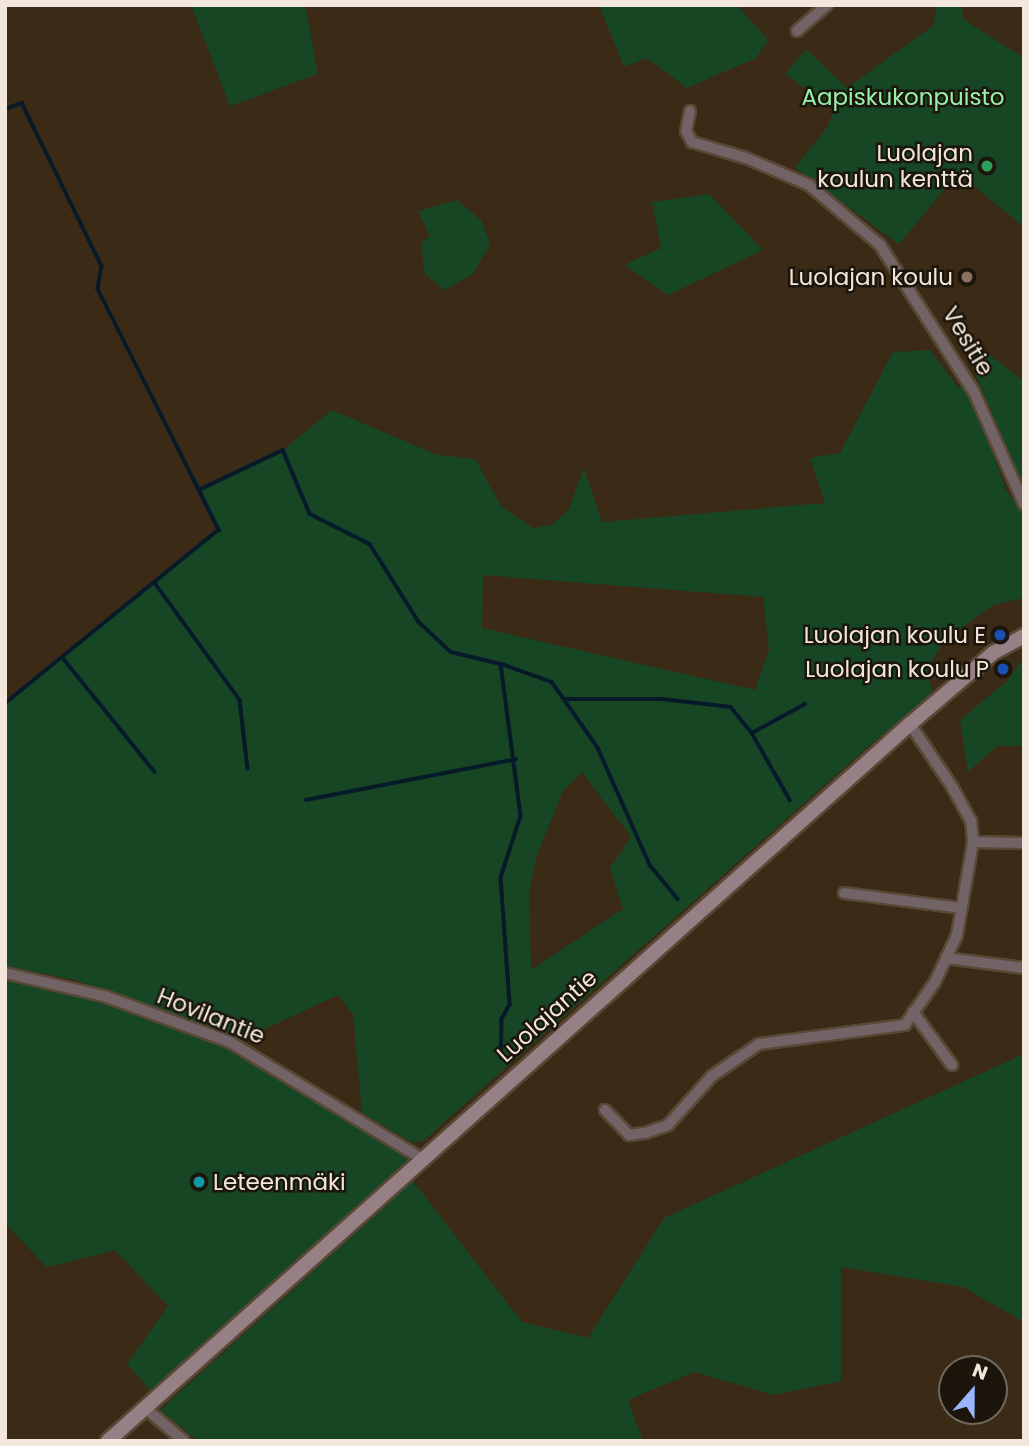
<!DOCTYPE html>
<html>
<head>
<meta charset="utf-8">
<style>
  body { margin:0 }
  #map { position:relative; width:1029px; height:1446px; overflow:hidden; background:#3b2a15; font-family:Poppins,sans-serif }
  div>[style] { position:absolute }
  .green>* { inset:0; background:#174624 }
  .stream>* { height:3.5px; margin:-1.75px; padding:0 1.75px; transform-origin:1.75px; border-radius:1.75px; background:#061a2a }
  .roads { filter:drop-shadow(2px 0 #584835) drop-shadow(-2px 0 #584835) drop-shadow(0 2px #584835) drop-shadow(0 -2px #584835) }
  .minor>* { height:10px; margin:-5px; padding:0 5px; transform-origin:5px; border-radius:5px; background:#716366 }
  .secondary>* { height:14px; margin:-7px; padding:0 7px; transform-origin:7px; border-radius:7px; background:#978085 }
  .dots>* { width:19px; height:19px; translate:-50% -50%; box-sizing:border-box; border:4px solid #1c150c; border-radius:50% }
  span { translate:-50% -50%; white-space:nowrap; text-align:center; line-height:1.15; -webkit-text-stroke:5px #1c150c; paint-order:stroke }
  .park-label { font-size:23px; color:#95f1a8 }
  .poi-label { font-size:23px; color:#f2e7da }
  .right { translate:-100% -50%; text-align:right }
  .left { translate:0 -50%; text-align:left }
  .street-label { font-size:23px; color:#f2e7da }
  .frame { position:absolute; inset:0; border:7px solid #f2e7da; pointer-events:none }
  .north { position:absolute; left:938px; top:1355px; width:70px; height:70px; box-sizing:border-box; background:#1c150c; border:2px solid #72695e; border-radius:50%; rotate:21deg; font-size:19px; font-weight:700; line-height:28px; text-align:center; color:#f2e7da }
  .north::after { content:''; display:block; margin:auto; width:24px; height:32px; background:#99b5fd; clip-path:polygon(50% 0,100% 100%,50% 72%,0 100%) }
</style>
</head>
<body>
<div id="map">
  <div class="green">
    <div style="clip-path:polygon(191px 5px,305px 5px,318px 74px,230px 106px)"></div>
    <div style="clip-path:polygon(599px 5px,737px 5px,768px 40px,756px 58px,687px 88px,647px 58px,624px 67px)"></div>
    <div style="clip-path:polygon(936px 5px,962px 5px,963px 19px,1024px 58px,1024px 227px,958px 173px,899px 244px,795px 168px,828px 126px,834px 109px,785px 74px,806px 49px,847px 88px,934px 25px)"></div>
    <div style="clip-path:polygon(709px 194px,763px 250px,668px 295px,624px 265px,661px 248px,652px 202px)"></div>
    <div style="clip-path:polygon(457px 200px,481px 220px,490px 244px,473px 274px,444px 290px,425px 274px,421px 243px,430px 236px,418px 211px)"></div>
    <div style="clip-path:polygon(976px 345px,1024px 381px,1024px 490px,972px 366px)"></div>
    <div style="clip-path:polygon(evenodd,930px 350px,958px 387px,968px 384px,1006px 490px,1024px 515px,1024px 598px,993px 605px,945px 640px,927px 668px,933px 696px,872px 743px,423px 1141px,411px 1142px,362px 1113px,353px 1014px,338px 995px,241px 1040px,75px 980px,5px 966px,5px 704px,219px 530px,201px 489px,283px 450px,332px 410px,437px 455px,475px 459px,501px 506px,533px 528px,551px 525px,568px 511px,584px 468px,602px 522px,825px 503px,810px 458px,840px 453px,893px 352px,930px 350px,483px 575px,763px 597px,769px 650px,755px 690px,482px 628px,483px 575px,930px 350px,582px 772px,631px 837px,610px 868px,623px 909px,531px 970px,529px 894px,537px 855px,563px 791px,582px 772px)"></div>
    <div style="clip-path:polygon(1024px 657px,1024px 746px,997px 746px,968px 772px,960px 720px,1008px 680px)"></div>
    <div style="clip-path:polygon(5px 977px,107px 1000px,232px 1048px,410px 1158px,154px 1395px,127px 1364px,168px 1306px,115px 1250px,47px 1267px,5px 1224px)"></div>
    <div style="clip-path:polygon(1024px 1054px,1024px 1322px,963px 1287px,841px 1267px,841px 1381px,773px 1395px,695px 1372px,628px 1400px,643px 1441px,198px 1441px,160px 1410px,413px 1181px,522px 1322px,588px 1338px,664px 1218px)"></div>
  </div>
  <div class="stream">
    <div style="left:5px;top:109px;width:18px;rotate:-19deg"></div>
    <div style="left:22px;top:103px;width:182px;rotate:63.9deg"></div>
    <div style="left:102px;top:266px;width:23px;rotate:100deg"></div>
    <div style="left:98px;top:289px;width:270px;rotate:63.3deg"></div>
    <div style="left:219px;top:530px;width:276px;rotate:140.9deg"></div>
    <div style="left:201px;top:489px;width:91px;rotate:-25.4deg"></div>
    <div style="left:283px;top:450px;width:69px;rotate:67.1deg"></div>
    <div style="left:310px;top:514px;width:67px;rotate:26.6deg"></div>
    <div style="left:370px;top:544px;width:92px;rotate:57.9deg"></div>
    <div style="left:419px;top:622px;width:44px;rotate:43.2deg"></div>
    <div style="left:451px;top:652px;width:51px;rotate:13.5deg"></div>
    <div style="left:501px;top:664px;width:153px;rotate:82.5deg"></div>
    <div style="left:521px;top:816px;width:65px;rotate:107.9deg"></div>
    <div style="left:501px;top:878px;width:127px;rotate:85.9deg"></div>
    <div style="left:510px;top:1005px;width:16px;rotate:120deg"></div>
    <div style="left:502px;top:1019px;width:39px;rotate:91deg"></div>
    <div style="left:155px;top:583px;width:145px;rotate:54deg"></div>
    <div style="left:240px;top:700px;width:69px;rotate:83.4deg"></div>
    <div style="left:63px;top:658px;width:146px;rotate:51.1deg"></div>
    <div style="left:502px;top:664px;width:53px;rotate:19.8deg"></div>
    <div style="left:552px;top:682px;width:80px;rotate:55.1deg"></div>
    <div style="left:598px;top:748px;width:128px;rotate:66deg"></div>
    <div style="left:650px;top:865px;width:44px;rotate:50.5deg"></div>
    <div style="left:564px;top:699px;width:98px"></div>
    <div style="left:662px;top:699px;width:69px;rotate:6.6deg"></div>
    <div style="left:731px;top:707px;width:33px;rotate:51deg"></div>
    <div style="left:752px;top:733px;width:60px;rotate:-28.7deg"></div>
    <div style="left:752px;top:733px;width:77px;rotate:60.4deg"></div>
    <div style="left:306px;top:800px;width:214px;rotate:-11deg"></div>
  </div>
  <div class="roads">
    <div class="minor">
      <div style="left:797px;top:31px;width:40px;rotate:-41deg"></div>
      <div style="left:690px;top:111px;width:20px;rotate:101deg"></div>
      <div style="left:686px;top:131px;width:13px;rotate:61deg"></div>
      <div style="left:692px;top:142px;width:56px;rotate:16.5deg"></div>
      <div style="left:746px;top:158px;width:69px;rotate:23.2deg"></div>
      <div style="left:809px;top:185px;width:93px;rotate:40.2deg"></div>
      <div style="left:880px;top:245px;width:174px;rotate:57.4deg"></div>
      <div style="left:974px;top:392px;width:123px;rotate:65.9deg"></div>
      <div style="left:973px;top:842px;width:51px;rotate:1.1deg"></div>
      <div style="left:844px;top:893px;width:118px;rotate:7.3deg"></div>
      <div style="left:946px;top:958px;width:79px;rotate:7.3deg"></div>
      <div style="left:5px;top:973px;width:105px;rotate:13.2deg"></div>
      <div style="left:107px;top:997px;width:131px;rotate:20.1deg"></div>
      <div style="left:230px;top:1042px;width:223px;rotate:31.3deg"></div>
      <div style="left:913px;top:1012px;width:66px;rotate:53.7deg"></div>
      <div style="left:605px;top:1110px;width:35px;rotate:46deg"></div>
      <div style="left:629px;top:1135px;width:16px;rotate:-7deg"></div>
      <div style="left:645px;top:1133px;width:24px;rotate:-19deg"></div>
      <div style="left:668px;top:1125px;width:66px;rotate:-48.1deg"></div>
      <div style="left:712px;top:1076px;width:57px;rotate:-34.2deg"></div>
      <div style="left:759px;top:1044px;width:147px;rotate:-7.4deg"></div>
      <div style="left:905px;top:1025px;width:52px;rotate:-55.1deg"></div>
      <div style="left:935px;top:982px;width:52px;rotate:-64.9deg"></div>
      <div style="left:957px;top:935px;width:94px;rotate:-80.2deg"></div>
      <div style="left:973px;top:842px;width:21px;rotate:-95deg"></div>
      <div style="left:971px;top:821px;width:38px;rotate:-119deg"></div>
      <div style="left:953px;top:788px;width:77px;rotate:-123.9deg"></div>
      <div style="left:145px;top:1408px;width:51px;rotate:40.2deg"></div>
    </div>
    <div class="secondary">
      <div style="left:108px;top:1441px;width:1076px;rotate:-41.8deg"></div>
      <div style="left:910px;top:724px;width:109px;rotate:-40.5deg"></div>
      <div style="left:993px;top:653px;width:35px;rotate:-29deg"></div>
    </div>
  </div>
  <div class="dots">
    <div style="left:987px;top:166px;background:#2e9e5b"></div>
    <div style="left:967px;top:277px;background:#8d6e63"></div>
    <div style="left:1000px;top:635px;background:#1a4fb4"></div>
    <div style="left:1003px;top:669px;background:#1a4fb4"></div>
    <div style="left:199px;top:1182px;background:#0f9aa8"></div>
  </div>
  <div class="park-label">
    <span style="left:903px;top:97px">Aapiskukonpuisto</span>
  </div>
  <div class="poi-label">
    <span class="right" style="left:973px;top:166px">Luolajan<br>koulun kenttä</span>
    <span class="right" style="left:953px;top:277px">Luolajan koulu</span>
    <span class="right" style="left:986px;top:635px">Luolajan koulu E</span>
    <span class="right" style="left:989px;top:669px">Luolajan koulu P</span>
    <span class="left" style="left:213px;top:1182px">Leteenmäki</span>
  </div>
  <div class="street-label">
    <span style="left:968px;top:341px;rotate:59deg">Vesitie</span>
    <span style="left:211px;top:1016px;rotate:22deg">Hovilantie</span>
    <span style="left:547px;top:1016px;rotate:-42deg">Luolajantie</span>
  </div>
  <div class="frame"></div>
  <div class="north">N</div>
</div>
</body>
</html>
